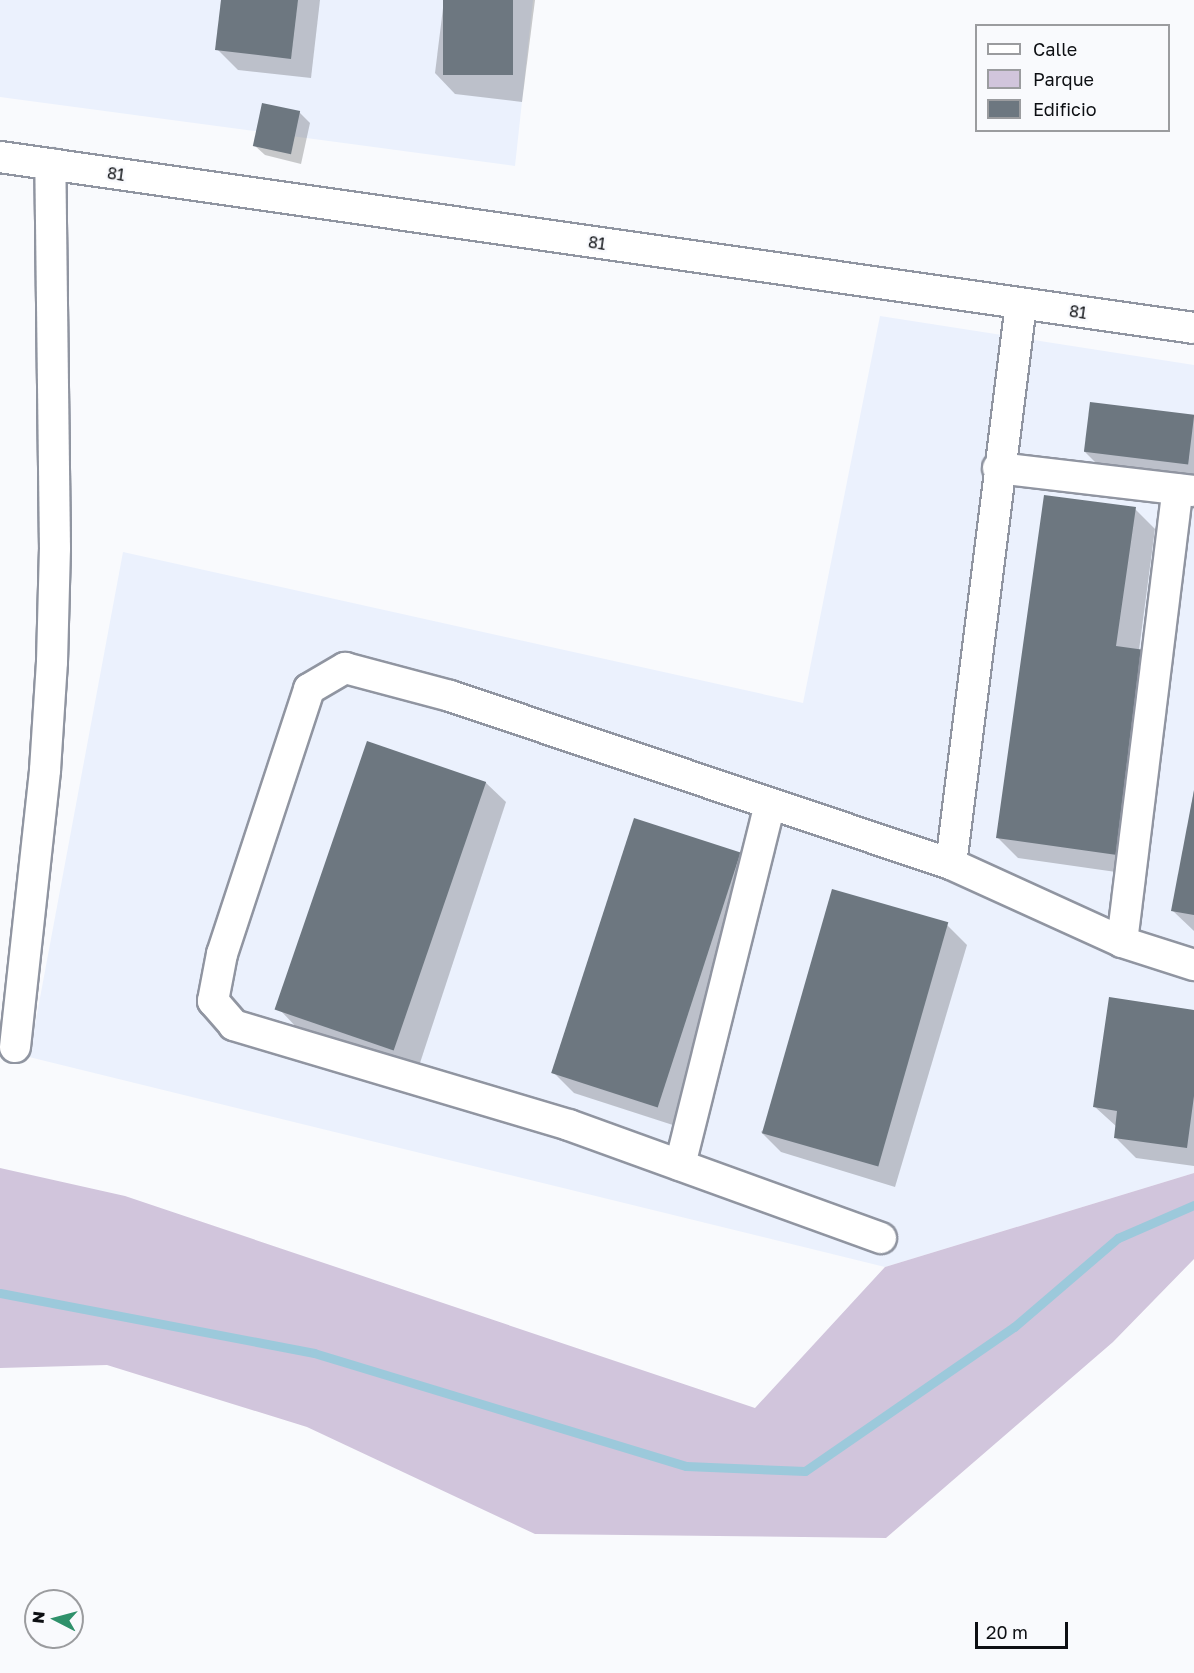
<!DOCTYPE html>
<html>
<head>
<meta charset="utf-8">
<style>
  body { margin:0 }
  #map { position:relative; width:1194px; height:1673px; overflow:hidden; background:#f9fafd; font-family:"Golos Text",sans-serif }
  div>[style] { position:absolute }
  .built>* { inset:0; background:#ebf1fd }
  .green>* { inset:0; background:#d1c5dc }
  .shadow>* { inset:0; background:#0003 }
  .stream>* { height:9px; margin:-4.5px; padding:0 4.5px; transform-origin:4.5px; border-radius:4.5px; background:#9cc9db }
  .building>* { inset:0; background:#6d7780; transform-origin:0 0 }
  .roads { filter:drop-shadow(2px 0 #9095a1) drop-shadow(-2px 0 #9095a1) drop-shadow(0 2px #9095a1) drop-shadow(0 -2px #9095a1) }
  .minor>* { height:30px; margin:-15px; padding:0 15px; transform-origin:15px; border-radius:15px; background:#fff }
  span { translate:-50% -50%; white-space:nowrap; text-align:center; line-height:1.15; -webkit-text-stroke:5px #f9fafd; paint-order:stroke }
  .street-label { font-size:16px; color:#0d0f13 }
  .legend { position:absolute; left:975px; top:24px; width:195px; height:108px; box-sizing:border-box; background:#f9fafd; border:2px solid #9b9c9f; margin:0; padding:8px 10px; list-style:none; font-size:18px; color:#0d0f13 }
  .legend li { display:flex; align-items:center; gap:12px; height:30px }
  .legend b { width:30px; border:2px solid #9b9c9f }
  .north { position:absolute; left:24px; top:1589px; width:60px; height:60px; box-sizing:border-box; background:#f9fafd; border:2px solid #9b9c9f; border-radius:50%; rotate:276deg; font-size:16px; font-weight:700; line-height:24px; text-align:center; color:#0d0f13 }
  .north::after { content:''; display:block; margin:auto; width:21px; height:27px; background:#2f916b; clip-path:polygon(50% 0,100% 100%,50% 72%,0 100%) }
  .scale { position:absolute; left:975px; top:1622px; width:93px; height:27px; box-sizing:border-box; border:3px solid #0d0f13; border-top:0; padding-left:8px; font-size:18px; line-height:21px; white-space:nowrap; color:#0d0f13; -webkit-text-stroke:4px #f9fafd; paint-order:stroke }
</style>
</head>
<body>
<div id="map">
  <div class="built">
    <div style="clip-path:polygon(0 0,533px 0,515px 166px,0 97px)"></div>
    <div style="clip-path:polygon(880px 316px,1194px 365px,1194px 1173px,885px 1267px,29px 1057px,123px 552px,803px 703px)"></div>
  </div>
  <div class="green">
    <div style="clip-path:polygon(0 1168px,125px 1196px,755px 1408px,885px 1267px,1194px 1173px,1194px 1259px,1113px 1342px,886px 1538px,535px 1534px,307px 1427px,107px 1365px,0 1368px)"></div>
  </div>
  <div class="shadow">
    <div style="clip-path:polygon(223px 0,320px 0,311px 78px,238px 70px,217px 49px)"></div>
    <div style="clip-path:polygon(444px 0,535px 0,522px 102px,455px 94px,435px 73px)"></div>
    <div style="clip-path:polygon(299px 112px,310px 123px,301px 164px,265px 155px,254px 145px)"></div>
    <div style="clip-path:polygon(1194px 416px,1194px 479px,1101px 468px,1085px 452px)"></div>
    <div style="clip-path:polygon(1135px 509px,1155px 529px,1139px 650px,1137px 875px,1018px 858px,998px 838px)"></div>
    <div style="clip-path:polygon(485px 782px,506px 802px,418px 1069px,300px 1031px,280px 1010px)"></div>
    <div style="clip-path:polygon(1194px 791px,1194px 931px,1173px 911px)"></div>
    <div style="clip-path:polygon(635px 820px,740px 855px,760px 875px,679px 1127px,574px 1093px,553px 1072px)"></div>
    <div style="clip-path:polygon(947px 925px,967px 945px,895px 1187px,781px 1152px,761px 1132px)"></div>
    <div style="clip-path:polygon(1194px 1011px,1194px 1166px,1136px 1158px,1115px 1137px,1117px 1127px,1095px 1107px)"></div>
  </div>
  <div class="stream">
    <div style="left:0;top:1293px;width:320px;rotate:10.8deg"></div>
    <div style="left:314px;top:1353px;width:389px;rotate:16.9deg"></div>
    <div style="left:686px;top:1466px;width:119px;rotate:2.4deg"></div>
    <div style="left:805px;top:1471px;width:254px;rotate:-34.6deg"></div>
    <div style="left:1014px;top:1327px;width:137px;rotate:-40.6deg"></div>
    <div style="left:1118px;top:1238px;width:83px;rotate:-23.5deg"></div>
  </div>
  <div class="building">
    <div style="clip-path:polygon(221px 0,298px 0,291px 59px,215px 50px)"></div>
    <div style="left:443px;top:0;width:70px;height:75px"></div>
    <div style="left:262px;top:103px;width:39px;height:44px;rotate:12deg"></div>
    <div style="left:1090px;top:402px;width:105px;height:50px;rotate:7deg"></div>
    <div style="clip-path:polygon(1044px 495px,1136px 507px,1116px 646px,1145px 650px,1117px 855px,996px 838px)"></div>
    <div style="left:367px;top:741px;width:126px;height:284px;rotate:19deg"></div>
    <div style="clip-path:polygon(1194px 790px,1194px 915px,1171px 911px)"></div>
    <div style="left:634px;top:818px;width:112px;height:268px;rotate:18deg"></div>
    <div style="left:832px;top:889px;width:121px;height:254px;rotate:16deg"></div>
    <div style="clip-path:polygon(1109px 997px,1194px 1010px,1194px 1096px,1187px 1148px,1114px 1138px,1117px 1111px,1093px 1107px)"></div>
  </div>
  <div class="roads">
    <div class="minor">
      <div style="left:0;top:157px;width:1206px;rotate:8.15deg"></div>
      <div style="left:998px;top:468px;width:197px;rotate:6.7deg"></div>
      <div style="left:951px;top:864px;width:564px;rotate:-82.87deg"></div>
      <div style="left:1122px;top:942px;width:456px;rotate:-83deg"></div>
      <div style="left:15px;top:1047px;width:279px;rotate:-83.8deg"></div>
      <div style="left:45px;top:770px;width:108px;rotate:-86.3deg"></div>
      <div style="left:52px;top:662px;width:113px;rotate:-88.5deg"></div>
      <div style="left:55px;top:549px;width:385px;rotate:-90.7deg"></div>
      <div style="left:680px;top:1165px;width:372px;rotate:-76deg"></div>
      <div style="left:881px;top:1238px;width:332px;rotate:-160.1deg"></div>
      <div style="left:569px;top:1125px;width:350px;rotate:-163.4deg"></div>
      <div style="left:234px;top:1025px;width:32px;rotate:-131deg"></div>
      <div style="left:213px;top:1001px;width:48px;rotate:-79.2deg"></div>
      <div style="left:222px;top:954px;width:279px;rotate:-71.8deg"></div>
      <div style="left:309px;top:689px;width:42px;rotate:-30.3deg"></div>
      <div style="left:345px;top:668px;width:109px;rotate:14.9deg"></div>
      <div style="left:450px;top:696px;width:528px;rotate:18.54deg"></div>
      <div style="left:951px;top:864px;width:188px;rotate:24.5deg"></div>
      <div style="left:1122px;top:942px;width:76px;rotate:17.7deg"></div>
    </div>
  </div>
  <div class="street-label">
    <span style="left:116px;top:174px;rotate:8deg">81</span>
    <span style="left:597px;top:243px;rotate:8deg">81</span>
    <span style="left:1078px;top:312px;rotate:8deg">81</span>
  </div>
  <ul class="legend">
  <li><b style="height:8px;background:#fff"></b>Calle</li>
  <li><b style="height:16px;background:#d1c5dc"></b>Parque</li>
  <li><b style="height:16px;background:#6d7780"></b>Edificio</li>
  </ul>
  <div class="north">N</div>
  <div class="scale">20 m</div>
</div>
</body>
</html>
